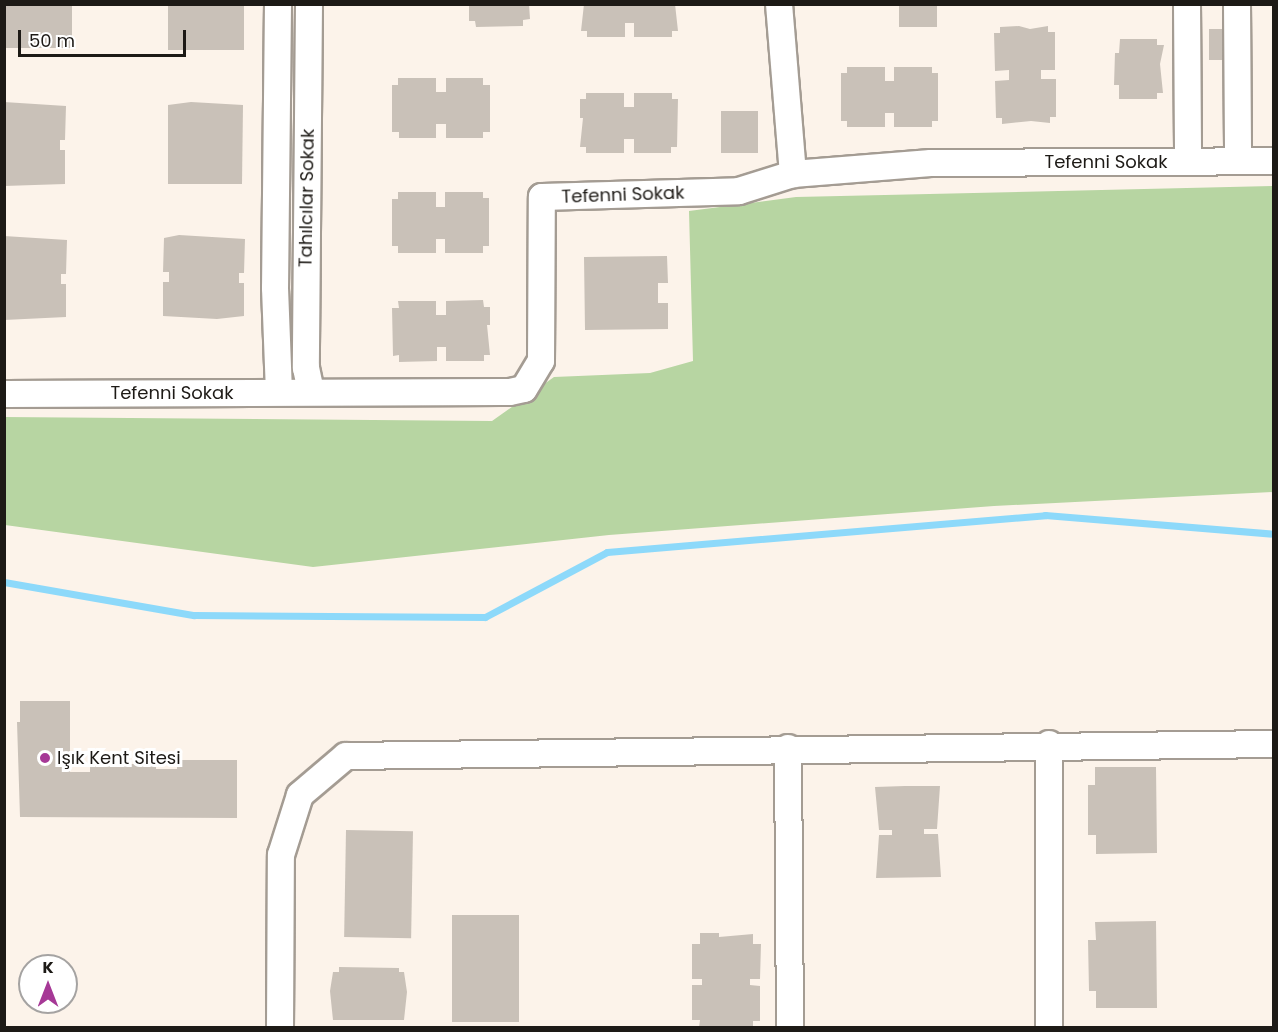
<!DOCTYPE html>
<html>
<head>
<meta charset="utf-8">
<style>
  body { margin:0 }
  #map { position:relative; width:1278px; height:1032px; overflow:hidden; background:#fcf3ea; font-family:Poppins,sans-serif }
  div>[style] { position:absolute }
  .green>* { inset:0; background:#b7d5a2 }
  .stream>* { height:7px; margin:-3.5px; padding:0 3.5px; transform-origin:3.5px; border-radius:3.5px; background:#8dd9fa }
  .building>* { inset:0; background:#c9c1b8; transform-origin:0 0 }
  .roads { filter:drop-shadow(2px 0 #a49c93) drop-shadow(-2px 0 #a49c93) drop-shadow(0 2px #a49c93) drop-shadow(0 -2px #a49c93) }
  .minor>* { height:26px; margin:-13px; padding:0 13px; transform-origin:13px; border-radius:13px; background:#fff }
  .dots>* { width:16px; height:16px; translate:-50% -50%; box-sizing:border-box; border:3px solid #fff; border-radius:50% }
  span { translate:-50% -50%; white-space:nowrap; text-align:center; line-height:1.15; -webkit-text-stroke:6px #fff; paint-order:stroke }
  .street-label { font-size:18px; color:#1d1a16 }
  .poi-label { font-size:18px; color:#1d1a16 }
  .left { translate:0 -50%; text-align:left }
  .frame { position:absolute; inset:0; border:6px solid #1d1a16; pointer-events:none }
  .north { position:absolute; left:18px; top:954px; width:60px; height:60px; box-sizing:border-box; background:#fff; border:2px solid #a5a3a2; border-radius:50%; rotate:0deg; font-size:16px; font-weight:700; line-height:24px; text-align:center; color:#1d1a16 }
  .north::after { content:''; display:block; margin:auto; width:21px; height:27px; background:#a63896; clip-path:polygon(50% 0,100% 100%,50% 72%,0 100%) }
  .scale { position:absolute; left:18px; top:30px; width:168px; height:27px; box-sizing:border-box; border:3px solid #1d1a16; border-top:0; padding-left:8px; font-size:18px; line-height:21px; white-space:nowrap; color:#1d1a16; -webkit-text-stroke:4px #fff; paint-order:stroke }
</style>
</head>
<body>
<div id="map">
  <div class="green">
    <div style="clip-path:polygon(1273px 186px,1273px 492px,994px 506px,609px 535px,313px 567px,5px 525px,4px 417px,492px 421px,554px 377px,650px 373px,693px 361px,689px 211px,796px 197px)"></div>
  </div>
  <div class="stream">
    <div style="left:4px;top:582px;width:193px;rotate:9.9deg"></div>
    <div style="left:194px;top:615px;width:291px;rotate:0.4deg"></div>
    <div style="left:485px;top:617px;width:138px;rotate:-28deg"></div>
    <div style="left:607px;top:552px;width:440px;rotate:-4.8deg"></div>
    <div style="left:1045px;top:515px;width:230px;rotate:4.7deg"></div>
  </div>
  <div class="building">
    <div style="left:4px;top:4px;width:68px;height:44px"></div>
    <div style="left:168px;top:4px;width:76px;height:46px"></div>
    <div style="clip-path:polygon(469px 4px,529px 4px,530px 19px,523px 20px,523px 26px,476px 27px,475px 21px,469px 21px)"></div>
    <div style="clip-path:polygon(584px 4px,675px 4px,678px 31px,672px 31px,672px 37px,634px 37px,634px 23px,625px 23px,625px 37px,587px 37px,587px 31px,581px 31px)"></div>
    <div style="left:899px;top:4px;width:38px;height:23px"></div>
    <div style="clip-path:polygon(1019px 26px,1030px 29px,1048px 26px,1048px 32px,1055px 32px,1055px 70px,1041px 70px,1041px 79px,1056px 79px,1056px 117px,1050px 117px,1050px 123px,1031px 121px,1002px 124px,1002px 118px,996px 118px,995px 81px,1009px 80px,1009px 70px,995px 71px,994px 33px,1000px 33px,1000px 27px)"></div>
    <div style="left:1231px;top:29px;width:31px;height:22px;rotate:90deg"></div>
    <div style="clip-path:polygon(1120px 39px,1157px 39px,1157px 45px,1164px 45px,1160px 64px,1163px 93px,1157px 93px,1157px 99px,1119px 99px,1119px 85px,1114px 85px,1115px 53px,1119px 53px)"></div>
    <div style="clip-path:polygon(847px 67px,885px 67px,885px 81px,894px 81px,894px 67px,932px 67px,932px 73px,938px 73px,938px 121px,932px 121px,932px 127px,894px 127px,894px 113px,885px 113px,885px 127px,847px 127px,847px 121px,841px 121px,841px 73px,847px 73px)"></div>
    <div style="clip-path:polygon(398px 78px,436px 78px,436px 92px,446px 92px,446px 78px,483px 78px,483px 85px,490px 85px,490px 132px,483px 132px,483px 138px,446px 138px,446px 124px,436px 124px,436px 138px,399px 138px,399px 132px,392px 132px,392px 85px,398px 85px)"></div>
    <div style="clip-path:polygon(586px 93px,624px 93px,624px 107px,634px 107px,634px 93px,672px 93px,672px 99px,678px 99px,677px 147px,671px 147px,671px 153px,634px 153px,634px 139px,624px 139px,624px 153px,586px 153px,586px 147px,580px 147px,583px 118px,580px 118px,580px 99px,586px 99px)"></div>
    <div style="clip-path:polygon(4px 102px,66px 106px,65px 140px,60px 140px,60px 150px,65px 150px,65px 184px,4px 186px)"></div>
    <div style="clip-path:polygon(191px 102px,243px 105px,242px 184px,168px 184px,168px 105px)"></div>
    <div style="left:721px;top:111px;width:37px;height:42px"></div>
    <div style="clip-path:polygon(398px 192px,436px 192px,436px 207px,445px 207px,445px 192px,483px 192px,483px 198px,489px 198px,489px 246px,483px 246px,483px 253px,445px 253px,445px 239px,436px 239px,436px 253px,398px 253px,398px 246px,392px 246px,392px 199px,398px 199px)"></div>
    <div style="clip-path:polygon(179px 235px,245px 239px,244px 273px,239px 273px,239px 283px,244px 283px,244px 316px,217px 319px,163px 316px,163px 282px,169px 282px,169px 272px,163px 272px,164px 238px)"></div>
    <div style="clip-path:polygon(4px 236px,67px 240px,66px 274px,61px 274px,61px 284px,66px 284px,66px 317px,4px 320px)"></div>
    <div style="clip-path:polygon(667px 256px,668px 283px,658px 283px,658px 303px,668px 303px,668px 329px,585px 330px,584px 257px)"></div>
    <div style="clip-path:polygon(483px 300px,484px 307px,490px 307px,490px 325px,487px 325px,490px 355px,484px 355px,484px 361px,446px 361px,446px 347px,437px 347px,437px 361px,399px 362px,399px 355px,393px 356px,392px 308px,399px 308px,398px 301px,436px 301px,436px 315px,446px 315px,446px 301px)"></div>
    <div style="clip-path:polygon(20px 701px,70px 701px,70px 772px,90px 772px,90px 764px,156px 764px,156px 769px,177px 769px,177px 760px,237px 760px,237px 818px,20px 817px,17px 722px,20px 722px)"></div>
    <div style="clip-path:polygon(1095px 767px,1156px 767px,1157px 853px,1096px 854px,1096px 835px,1088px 835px,1088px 785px,1095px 785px)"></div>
    <div style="clip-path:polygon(905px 786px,940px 786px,937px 829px,924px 829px,924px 834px,938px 834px,941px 877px,876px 878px,879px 835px,892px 835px,892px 830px,879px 830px,875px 787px)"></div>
    <div style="left:346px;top:830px;width:67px;height:107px;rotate:1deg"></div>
    <div style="left:452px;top:915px;width:67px;height:107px"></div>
    <div style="clip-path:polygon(1156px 921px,1157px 1008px,1096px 1008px,1096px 991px,1089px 991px,1088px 940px,1096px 940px,1095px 922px)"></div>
    <div style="clip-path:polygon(700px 933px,719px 933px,719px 937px,753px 934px,753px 944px,761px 944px,760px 979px,750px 979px,750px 985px,760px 986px,760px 1021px,753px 1021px,753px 1028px,699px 1028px,700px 1020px,692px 1020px,692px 985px,702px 985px,702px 979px,692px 979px,692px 944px,700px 944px)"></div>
    <div style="clip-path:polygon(339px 967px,399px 968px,399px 972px,404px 972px,407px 992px,404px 1020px,333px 1020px,330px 991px,333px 972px,339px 972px)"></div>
  </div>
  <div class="roads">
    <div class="minor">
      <div style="left:278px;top:4px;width:284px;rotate:90.6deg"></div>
      <div style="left:275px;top:288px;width:104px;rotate:87.8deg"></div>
      <div style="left:309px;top:4px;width:364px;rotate:90.5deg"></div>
      <div style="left:306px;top:368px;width:24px;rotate:78deg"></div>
      <div style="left:779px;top:4px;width:171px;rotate:85.3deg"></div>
      <div style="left:1187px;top:4px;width:158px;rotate:89.6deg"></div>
      <div style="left:1237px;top:4px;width:157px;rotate:89.6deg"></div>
      <div style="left:4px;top:394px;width:506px;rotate:-0.23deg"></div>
      <div style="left:510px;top:392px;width:14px;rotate:-12deg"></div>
      <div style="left:524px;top:389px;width:33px;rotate:-59deg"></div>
      <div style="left:541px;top:361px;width:164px;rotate:-89.7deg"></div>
      <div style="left:542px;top:197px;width:197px;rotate:-1.7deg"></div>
      <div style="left:739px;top:191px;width:57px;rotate:-17.5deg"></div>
      <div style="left:793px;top:174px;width:138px;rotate:-4.6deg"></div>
      <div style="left:931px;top:163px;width:343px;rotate:-0.3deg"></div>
      <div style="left:1049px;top:744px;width:284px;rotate:90deg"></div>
      <div style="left:788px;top:748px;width:280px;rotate:89.6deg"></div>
      <div style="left:280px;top:1028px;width:173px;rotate:-89.7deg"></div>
      <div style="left:281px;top:855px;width:63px;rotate:-72.4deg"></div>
      <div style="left:300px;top:795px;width:60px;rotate:-40.3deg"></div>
      <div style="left:346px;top:756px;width:928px;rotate:-0.74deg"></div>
    </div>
  </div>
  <div class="dots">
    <div style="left:45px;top:758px;background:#a63896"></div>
  </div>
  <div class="street-label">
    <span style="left:1106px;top:162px">Tefenni Sokak</span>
    <span style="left:623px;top:195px;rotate:-2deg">Tefenni Sokak</span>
    <span style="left:307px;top:198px;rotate:-89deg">Tahılcılar Sokak</span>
    <span style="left:172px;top:393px">Tefenni Sokak</span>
  </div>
  <div class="poi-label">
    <span class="left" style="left:57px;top:758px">Işık Kent Sitesi</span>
  </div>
  <div class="frame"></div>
  <div class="north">K</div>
  <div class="scale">50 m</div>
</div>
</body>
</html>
